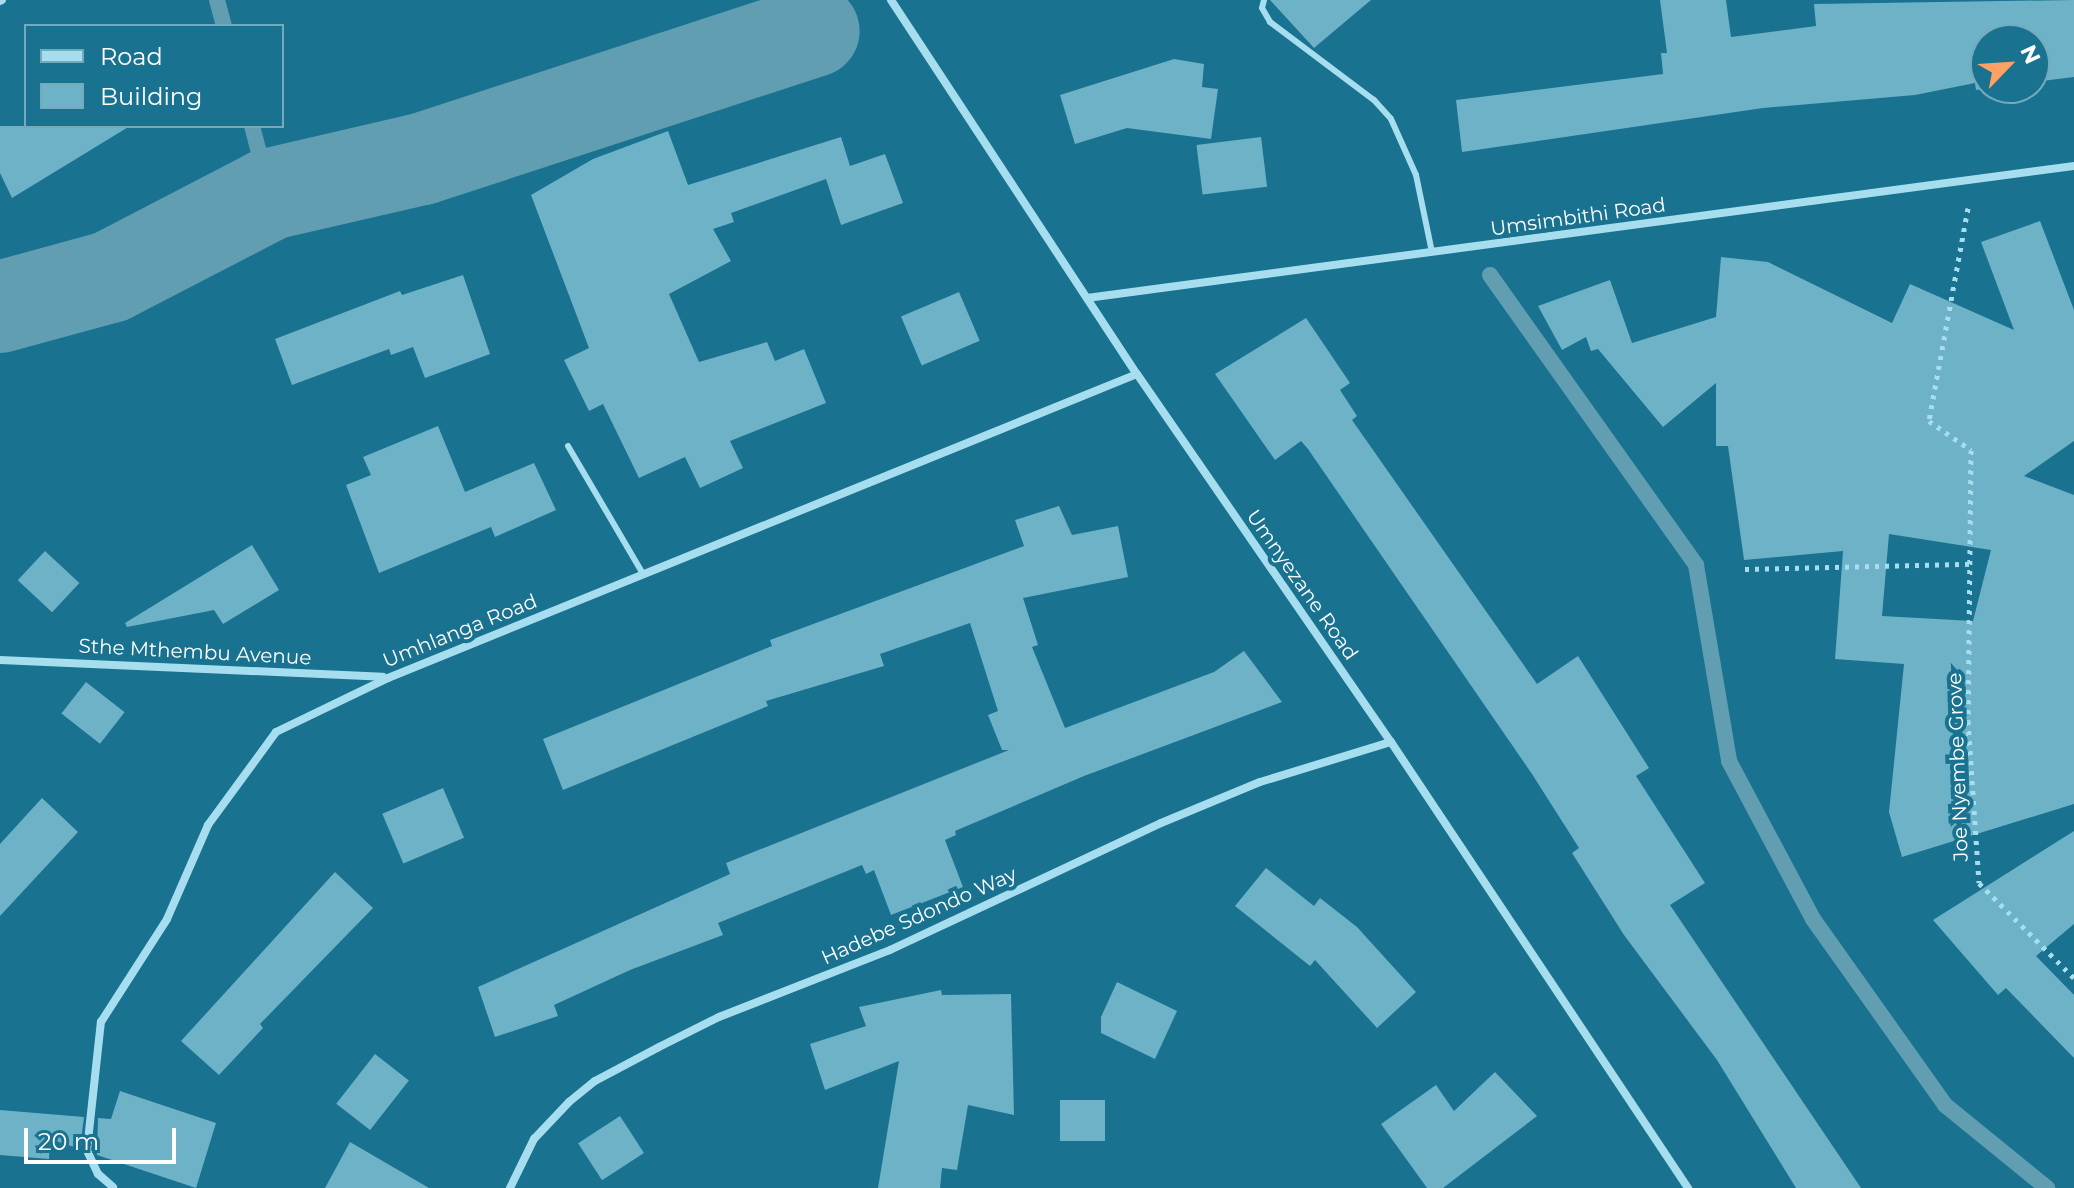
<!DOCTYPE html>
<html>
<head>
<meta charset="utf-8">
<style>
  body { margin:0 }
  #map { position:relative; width:2074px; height:1188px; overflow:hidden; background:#19728f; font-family:Montserrat,sans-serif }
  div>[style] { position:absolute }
  .stream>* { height:16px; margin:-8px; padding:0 8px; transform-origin:8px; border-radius:8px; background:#619eb1 }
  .river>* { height:92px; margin:-46px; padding:0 46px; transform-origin:46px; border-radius:46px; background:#619eb1 }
  .building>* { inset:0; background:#6db2c7; transform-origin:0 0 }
  .path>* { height:5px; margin-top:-2.5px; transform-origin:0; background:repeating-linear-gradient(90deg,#a6deef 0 4px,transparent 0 10px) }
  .service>* { height:6px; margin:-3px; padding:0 3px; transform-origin:3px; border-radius:3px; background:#a6deef }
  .minor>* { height:8px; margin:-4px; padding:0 4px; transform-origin:4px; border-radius:4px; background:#a6deef }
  span { translate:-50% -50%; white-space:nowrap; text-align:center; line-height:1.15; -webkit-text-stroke:8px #19728f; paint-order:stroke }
  .street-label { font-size:20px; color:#fff }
  .legend { position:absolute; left:24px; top:24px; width:260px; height:104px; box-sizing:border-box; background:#19728f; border:2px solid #75aabc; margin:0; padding:10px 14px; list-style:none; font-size:24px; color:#fff }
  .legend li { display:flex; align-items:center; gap:16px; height:40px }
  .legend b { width:40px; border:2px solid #75aabc }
  .north { position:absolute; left:1970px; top:24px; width:80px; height:80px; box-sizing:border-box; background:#19728f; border:2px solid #75aabc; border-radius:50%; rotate:65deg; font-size:22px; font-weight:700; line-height:32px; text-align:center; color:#fff }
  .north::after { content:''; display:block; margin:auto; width:28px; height:36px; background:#ffa064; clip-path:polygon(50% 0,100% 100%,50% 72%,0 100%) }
  .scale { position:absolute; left:24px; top:1128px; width:152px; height:36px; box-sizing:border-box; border:4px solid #fff; border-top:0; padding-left:10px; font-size:24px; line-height:28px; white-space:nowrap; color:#fff; -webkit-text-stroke:6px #19728f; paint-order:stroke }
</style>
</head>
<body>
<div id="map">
  <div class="stream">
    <div style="left:217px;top:0;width:27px;rotate:75deg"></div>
    <div style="left:252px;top:126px;width:70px;rotate:75.2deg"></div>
    <div style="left:1490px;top:275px;width:356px;rotate:54.6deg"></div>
    <div style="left:1696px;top:565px;width:199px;rotate:80.4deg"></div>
    <div style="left:1729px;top:761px;width:179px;rotate:62deg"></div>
    <div style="left:1813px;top:919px;width:228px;rotate:54.6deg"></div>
    <div style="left:1945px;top:1105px;width:132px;rotate:39.1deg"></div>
  </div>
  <div class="river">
    <div style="left:0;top:307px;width:114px;rotate:-15.3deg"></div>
    <div style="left:110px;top:277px;width:180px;rotate:-27.4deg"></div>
    <div style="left:270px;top:194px;width:156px;rotate:-13deg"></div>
    <div style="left:422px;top:159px;width:412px;rotate:-18.1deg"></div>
  </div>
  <div class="building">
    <div style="clip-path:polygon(1270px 0,1371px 0,1314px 48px)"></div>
    <div style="clip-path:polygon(1660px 0,1726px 0,1731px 37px,1816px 26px,1814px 4px,2074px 0,2074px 77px,2034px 82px,2034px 40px,1986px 40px,1986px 88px,1990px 88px,1976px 90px,1975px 83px,1915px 95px,1763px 108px,1462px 152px,1456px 100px,1663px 74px,1661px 53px,1667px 53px)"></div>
    <div style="clip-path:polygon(1174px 59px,1204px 64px,1202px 87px,1218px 89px,1211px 139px,1127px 128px,1075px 144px,1060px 95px)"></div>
    <div style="clip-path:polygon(0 126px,130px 126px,12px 198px,0 173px)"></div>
    <div style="clip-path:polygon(668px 131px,688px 185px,841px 137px,850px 166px,885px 154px,903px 203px,841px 225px,826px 179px,731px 213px,734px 222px,713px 229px,731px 261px,669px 294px,699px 362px,767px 342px,775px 361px,804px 349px,826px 403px,730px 441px,743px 468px,700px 488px,685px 457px,639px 478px,603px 404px,589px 411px,564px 360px,589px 348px,531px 195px,593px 159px)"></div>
    <div style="left:1261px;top:137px;width:50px;height:65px;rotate:83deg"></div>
    <div style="clip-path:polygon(evenodd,2040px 221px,2074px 310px,2074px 441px,2024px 476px,2074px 495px,2074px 804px,1902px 857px,1889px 812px,1904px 664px,1835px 659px,1843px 551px,1744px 560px,1728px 446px,1716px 446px,1716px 383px,1663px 427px,1598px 349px,1591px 351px,1586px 337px,1562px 350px,1538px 306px,1610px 280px,1632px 343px,1716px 317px,1721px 257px,1768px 262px,1892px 323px,1910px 284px,2014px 330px,1981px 242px,2040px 221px,1889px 534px,1991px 550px,1973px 621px,1882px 616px,1889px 534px)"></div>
    <div style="clip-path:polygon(463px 275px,490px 354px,425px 378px,413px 347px,391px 355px,389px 349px,292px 385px,275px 339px,400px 291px,402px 295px)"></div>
    <div style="left:959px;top:292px;width:53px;height:63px;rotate:67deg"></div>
    <div style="clip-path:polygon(1306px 318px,1350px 383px,1340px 390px,1357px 416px,1352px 420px,1537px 684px,1578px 656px,1649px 768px,1636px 776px,1705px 883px,1670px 905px,1861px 1188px,1796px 1188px,1717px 1060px,1624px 935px,1572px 853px,1579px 848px,1532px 774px,1308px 449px,1301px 441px,1275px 460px,1215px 374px)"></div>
    <div style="clip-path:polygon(438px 426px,465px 492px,534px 463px,556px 510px,495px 537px,491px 527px,379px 573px,346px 485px,371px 475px,363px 457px)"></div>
    <div style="clip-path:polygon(1059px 506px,1072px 535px,1118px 526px,1128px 577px,1023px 598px,1038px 645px,1032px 647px,1065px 728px,1214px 672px,1244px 651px,1282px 702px,1084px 776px,955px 831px,956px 835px,945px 840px,963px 887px,891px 915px,874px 870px,866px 874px,862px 865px,718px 923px,723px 935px,630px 970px,554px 1005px,558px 1016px,495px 1037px,478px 987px,730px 874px,726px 863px,1009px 750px,1002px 750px,988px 715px,998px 711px,970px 623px,880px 654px,884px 666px,766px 701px,768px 706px,563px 790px,543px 739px,772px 646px,770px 640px,1024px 546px,1015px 520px)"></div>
    <div style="clip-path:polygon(252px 545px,279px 590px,223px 624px,214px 610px,127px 627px,125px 623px)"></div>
    <div style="left:45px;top:551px;width:47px;height:40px;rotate:43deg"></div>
    <div style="left:86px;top:682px;width:49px;height:40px;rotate:38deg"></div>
    <div style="left:443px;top:788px;width:54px;height:66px;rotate:67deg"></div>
    <div style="clip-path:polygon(42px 798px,78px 832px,0 916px,0 844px)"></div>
    <div style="clip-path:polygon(2074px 831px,2074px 924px,2036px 956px,2074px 995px,2074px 1058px,2006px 988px,1998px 995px,1933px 920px)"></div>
    <div style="clip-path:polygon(1266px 868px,1314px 906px,1320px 898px,1357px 927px,1416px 992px,1377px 1028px,1315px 960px,1310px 966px,1235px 906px)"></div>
    <div style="clip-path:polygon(335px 872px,373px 908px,260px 1024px,263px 1028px,219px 1075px,181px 1041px)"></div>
    <div style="clip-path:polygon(1117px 982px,1177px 1011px,1155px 1059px,1101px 1033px,1101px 1017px)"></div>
    <div style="clip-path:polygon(941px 990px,942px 995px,1011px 994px,1014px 1115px,968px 1105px,957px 1170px,942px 1168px,940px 1188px,878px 1188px,899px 1061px,825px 1090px,810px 1044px,866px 1026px,859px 1007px)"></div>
    <div style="left:375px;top:1054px;width:43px;height:63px;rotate:38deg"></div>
    <div style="clip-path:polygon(1495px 1072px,1537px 1116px,1443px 1188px,1427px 1188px,1381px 1124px,1436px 1085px,1454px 1111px)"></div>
    <div style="clip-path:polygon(120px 1091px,216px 1123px,196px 1188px,97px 1155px,98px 1118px,111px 1119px)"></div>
    <div style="left:1060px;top:1100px;width:45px;height:41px"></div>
    <div style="clip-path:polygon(0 1110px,84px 1117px,80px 1149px,50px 1139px,49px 1159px,0 1155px)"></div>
    <div style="left:620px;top:1116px;width:44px;height:50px;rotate:57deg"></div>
    <div style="clip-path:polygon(350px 1142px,429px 1188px,325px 1188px)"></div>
  </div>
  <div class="path">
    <div style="left:1968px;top:208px;width:217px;rotate:100.4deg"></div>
    <div style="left:1929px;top:421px;width:51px;rotate:34.6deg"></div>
    <div style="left:1971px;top:450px;width:271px;rotate:90.6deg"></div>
    <div style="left:1968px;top:721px;width:162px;rotate:86.1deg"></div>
    <div style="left:1979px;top:883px;width:134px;rotate:45deg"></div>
    <div style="left:1745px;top:569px;width:228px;rotate:-1.3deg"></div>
  </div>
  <div class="service">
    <div style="left:1264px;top:0;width:8px;rotate:104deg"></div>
    <div style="left:1262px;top:8px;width:16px;rotate:60deg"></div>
    <div style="left:1270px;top:22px;width:130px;rotate:36.9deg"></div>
    <div style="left:1374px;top:100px;width:25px;rotate:48deg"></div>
    <div style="left:1391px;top:119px;width:61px;rotate:65.9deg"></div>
    <div style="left:1416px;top:175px;width:79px;rotate:78.3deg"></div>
    <div style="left:568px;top:446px;width:148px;rotate:59.6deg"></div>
  </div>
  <div class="minor">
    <div style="left:891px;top:0;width:448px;rotate:56.7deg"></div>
    <div style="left:1137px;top:374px;width:447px;rotate:55.4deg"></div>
    <div style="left:1391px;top:742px;width:536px;rotate:56.34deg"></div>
    <div style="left:0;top:1px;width:2px;rotate:-27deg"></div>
    <div style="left:1087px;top:298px;width:996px;rotate:-7.62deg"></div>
    <div style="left:0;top:660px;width:383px;rotate:2.5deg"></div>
    <div style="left:113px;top:1187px;width:20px;rotate:-139deg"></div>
    <div style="left:98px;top:1174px;width:26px;rotate:-115deg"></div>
    <div style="left:87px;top:1150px;width:129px;rotate:-83.8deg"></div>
    <div style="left:101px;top:1022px;width:122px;rotate:-57.3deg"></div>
    <div style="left:167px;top:919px;width:103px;rotate:-66.4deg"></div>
    <div style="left:208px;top:825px;width:115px;rotate:-53.8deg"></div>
    <div style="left:276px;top:732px;width:124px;rotate:-25.7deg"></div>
    <div style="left:388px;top:678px;width:808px;rotate:-22.09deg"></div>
    <div style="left:510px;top:1188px;width:55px;rotate:-63.9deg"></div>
    <div style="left:534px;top:1139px;width:51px;rotate:-46.6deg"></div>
    <div style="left:569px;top:1102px;width:33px;rotate:-39deg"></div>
    <div style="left:595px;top:1081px;width:72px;rotate:-28deg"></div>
    <div style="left:659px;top:1047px;width:67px;rotate:-26.6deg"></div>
    <div style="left:719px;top:1017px;width:184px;rotate:-21.4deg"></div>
    <div style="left:890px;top:950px;width:299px;rotate:-25.1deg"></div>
    <div style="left:1161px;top:823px;width:107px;rotate:-22.5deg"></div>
    <div style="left:1260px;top:782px;width:137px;rotate:-17deg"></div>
  </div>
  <div class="street-label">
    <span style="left:1578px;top:217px;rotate:-8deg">Umsimbithi Road</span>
    <span style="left:1302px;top:585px;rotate:55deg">Umnyezane Road</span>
    <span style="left:460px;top:631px;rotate:-22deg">Umhlanga Road</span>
    <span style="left:195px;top:652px;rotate:3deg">Sthe Mthembu Avenue</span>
    <span style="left:1958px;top:767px;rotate:-92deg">Joe Nyembe Grove</span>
    <span style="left:919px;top:916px;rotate:-24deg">Hadebe Sdondo Way</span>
  </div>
  <ul class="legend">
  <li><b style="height:10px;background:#a6deef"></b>Road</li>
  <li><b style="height:22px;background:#6db2c7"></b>Building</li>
  </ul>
  <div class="north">N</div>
  <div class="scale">20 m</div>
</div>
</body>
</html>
